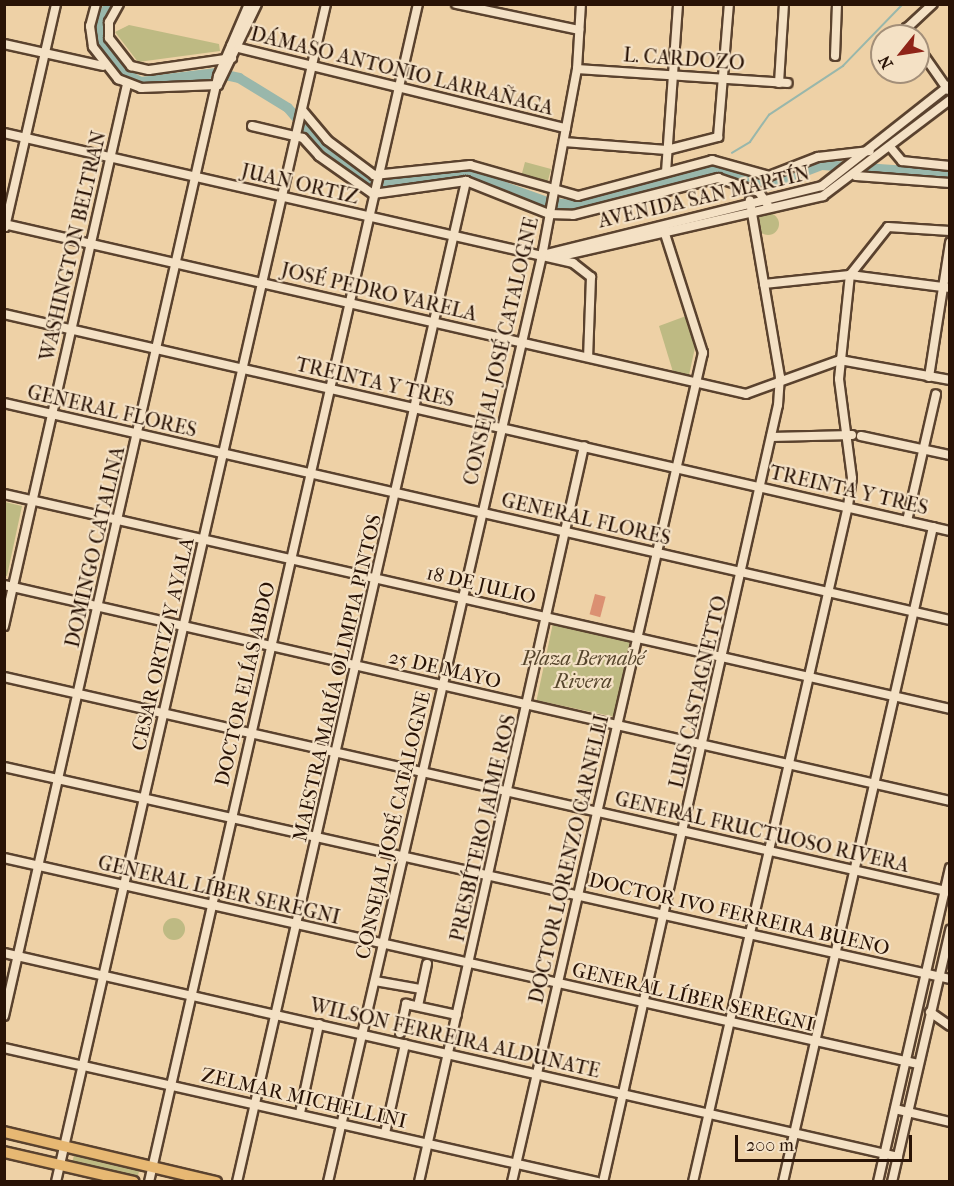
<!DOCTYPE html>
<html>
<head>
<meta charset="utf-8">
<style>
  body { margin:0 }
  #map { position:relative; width:954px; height:1186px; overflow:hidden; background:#eed1a6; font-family:"IM FELL French Canon",serif }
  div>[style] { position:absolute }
  .green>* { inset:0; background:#beba83; transform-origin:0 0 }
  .round { border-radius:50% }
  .stream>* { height:1.5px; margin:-0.75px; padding:0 0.75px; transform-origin:0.75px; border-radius:0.75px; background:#99b7ab }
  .river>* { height:10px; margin:-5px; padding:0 5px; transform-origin:5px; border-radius:5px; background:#99b7ab }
  .building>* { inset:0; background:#db9072; transform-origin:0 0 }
  .roads { filter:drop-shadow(2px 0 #5a422e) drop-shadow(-2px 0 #5a422e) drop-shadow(0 2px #5a422e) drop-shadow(0 -2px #5a422e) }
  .minor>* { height:8px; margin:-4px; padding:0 4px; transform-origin:4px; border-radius:4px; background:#f4e1c5 }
  .major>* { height:10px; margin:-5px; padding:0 5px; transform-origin:5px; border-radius:5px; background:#e7b873 }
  span { translate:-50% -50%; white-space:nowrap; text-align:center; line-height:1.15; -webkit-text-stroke:4.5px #f4e1c5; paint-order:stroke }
  .street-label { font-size:20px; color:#291306 }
  .park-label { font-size:20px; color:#56452c; font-style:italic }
  .frame { position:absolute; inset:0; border:6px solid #291306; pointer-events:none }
  .north { position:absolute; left:870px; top:24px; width:60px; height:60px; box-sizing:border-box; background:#f4e1c5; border:2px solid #a38f79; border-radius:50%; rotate:240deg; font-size:16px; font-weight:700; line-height:24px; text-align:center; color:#291306 }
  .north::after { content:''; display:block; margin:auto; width:21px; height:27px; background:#8f2418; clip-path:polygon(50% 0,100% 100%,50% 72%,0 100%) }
  .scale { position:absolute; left:735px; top:1135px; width:177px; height:27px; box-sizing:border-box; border:3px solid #291306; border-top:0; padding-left:8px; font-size:18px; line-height:21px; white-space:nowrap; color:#291306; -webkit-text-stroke:4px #f4e1c5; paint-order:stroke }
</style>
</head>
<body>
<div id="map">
  <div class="green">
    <div style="clip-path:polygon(129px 25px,219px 44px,220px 51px,138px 62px,115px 32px)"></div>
    <div style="left:525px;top:162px;width:27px;height:16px;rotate:15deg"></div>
    <div class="round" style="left:757px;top:213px;width:22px;height:22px"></div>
    <div style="clip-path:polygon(686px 316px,696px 343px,689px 375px,673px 372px,659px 326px)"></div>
    <div style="clip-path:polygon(5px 502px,22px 506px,7px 576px,4px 575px)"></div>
    <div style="left:553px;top:623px;width:79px;height:79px;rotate:12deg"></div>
    <div class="round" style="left:163px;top:918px;width:22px;height:22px"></div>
    <div style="left:74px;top:1155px;width:67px;height:6px;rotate:13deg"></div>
  </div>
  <div class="stream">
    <div style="left:732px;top:153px;width:21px;rotate:-31deg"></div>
    <div style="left:750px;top:142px;width:33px;rotate:-55deg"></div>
    <div style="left:769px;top:115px;width:89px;rotate:-33.5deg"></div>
    <div style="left:843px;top:66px;width:86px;rotate:-45.9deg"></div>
  </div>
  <div class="river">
    <div style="left:109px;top:4px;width:21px;rotate:115deg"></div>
    <div style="left:100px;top:23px;width:21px;rotate:87deg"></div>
    <div style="left:101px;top:44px;width:36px;rotate:53deg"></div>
    <div style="left:123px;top:73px;width:20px;rotate:27deg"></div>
    <div style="left:141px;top:82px;width:76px;rotate:-6.8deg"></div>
    <div style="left:216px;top:73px;width:24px;rotate:12deg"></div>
    <div style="left:239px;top:78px;width:57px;rotate:31.5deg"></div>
    <div style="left:288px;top:108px;width:52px;rotate:49.6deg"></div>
    <div style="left:322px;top:148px;width:61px;rotate:37.6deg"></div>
    <div style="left:370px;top:185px;width:100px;rotate:-6.3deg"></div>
    <div style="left:469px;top:174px;width:83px;rotate:19.7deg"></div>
    <div style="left:547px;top:202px;width:31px;rotate:7deg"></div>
    <div style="left:578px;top:206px;width:144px;rotate:-15.3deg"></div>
    <div style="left:717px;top:168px;width:53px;rotate:19.8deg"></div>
    <div style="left:767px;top:186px;width:59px;rotate:-20.9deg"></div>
    <div style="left:822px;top:165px;width:128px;rotate:4deg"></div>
  </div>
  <div class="building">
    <div style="left:595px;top:594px;width:11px;height:21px;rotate:15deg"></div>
  </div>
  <div class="roads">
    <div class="minor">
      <div style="left:96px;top:4px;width:23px;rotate:105deg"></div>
      <div style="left:90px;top:26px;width:21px;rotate:82deg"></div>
      <div style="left:93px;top:47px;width:41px;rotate:52deg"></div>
      <div style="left:118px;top:79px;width:25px;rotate:21deg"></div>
      <div style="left:141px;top:88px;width:77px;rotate:-2.2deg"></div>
      <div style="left:119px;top:4px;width:21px;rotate:119deg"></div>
      <div style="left:109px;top:22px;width:16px;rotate:90deg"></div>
      <div style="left:109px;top:38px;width:36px;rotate:52deg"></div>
      <div style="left:131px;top:66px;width:18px;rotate:13deg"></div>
      <div style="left:149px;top:70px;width:84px;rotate:-8.2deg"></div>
      <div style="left:456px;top:4px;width:126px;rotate:11.9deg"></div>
      <div style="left:910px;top:36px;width:9px;rotate:-111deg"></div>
      <div style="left:907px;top:28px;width:35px;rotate:-43deg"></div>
      <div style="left:4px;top:44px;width:101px;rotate:12.5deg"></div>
      <div style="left:231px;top:46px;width:345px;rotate:13.8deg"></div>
      <div style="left:918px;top:47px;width:52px;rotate:55.1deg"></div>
      <div style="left:835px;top:56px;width:52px;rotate:-87.8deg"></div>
      <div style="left:577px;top:69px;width:211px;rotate:3.8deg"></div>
      <div style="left:779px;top:83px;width:79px;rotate:-86.4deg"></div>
      <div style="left:218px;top:85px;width:90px;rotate:-64.3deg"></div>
      <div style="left:303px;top:111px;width:38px;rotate:50deg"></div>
      <div style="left:327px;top:140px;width:59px;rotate:36.7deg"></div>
      <div style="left:374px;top:175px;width:97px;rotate:-5.9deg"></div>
      <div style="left:470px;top:165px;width:112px;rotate:16deg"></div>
      <div style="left:578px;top:196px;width:139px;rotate:-15deg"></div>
      <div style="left:712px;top:160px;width:59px;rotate:15.7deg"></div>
      <div style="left:769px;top:176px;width:53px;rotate:-21.2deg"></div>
      <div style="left:818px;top:157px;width:52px;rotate:-6.6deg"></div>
      <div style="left:252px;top:126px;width:52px;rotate:13.2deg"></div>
      <div style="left:303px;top:138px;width:24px;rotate:48deg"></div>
      <div style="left:319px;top:156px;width:66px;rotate:35.1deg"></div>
      <div style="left:373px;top:194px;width:94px;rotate:-8deg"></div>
      <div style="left:466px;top:181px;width:89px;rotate:21.7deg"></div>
      <div style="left:549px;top:214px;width:24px;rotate:2deg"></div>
      <div style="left:573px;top:215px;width:150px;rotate:-14.3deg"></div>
      <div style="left:718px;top:178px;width:43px;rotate:18.9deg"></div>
      <div style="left:759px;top:192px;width:18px;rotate:56deg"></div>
      <div style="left:4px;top:133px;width:584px;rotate:12.87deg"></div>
      <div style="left:573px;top:263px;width:23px;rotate:38deg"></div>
      <div style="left:591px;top:277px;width:80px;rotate:92.1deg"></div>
      <div style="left:564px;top:142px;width:103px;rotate:4.4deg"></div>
      <div style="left:667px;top:150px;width:53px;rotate:-14.3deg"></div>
      <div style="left:718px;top:137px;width:133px;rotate:-85.3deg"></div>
      <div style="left:891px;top:148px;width:17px;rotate:50deg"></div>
      <div style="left:902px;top:161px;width:48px;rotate:5.9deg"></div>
      <div style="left:666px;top:172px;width:168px;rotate:-85.9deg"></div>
      <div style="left:856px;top:176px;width:94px;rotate:4.3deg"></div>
      <div style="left:4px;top:224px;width:761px;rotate:12.9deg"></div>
      <div style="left:746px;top:394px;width:100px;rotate:-19.9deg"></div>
      <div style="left:840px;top:360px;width:112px;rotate:10.3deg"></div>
      <div style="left:5px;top:227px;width:229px;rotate:-77.1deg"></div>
      <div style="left:543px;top:255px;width:287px;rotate:-13.9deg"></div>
      <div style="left:822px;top:186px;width:163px;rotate:-38.3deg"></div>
      <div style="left:557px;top:257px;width:273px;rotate:-12.9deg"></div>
      <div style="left:823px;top:196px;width:159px;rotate:-37.1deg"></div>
      <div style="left:764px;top:284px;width:86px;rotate:-6deg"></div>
      <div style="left:850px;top:275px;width:101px;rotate:7.4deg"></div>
      <div style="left:4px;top:314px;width:971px;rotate:12.92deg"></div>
      <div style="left:929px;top:377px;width:136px;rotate:-81.1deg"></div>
      <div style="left:4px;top:403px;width:971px;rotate:12.92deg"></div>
      <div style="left:861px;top:436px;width:91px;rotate:12.1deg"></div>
      <div style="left:771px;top:437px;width:81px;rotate:-1.4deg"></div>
      <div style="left:4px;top:494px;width:970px;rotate:12.8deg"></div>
      <div style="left:907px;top:521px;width:130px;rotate:-77.1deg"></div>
      <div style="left:4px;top:585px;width:970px;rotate:12.86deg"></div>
      <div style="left:4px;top:626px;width:556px;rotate:-77.21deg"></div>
      <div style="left:4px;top:677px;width:970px;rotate:12.8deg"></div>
      <div style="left:4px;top:767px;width:969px;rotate:12.63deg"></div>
      <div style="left:4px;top:858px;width:937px;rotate:12.7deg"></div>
      <div style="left:4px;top:953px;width:917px;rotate:12.85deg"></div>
      <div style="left:375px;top:981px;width:47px;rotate:9.9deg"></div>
      <div style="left:418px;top:1006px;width:43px;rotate:-77.9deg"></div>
      <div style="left:930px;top:1012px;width:24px;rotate:35deg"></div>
      <div style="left:4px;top:1016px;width:964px;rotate:-77.17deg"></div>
      <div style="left:218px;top:76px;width:78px;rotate:-66.7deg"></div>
      <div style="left:400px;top:1033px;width:30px;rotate:-78deg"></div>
      <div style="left:406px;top:1004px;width:52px;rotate:12.2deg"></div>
      <div style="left:4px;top:1048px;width:608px;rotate:12.73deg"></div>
      <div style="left:895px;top:1109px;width:57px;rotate:13.3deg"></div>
      <div style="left:300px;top:1113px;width:91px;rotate:-77.9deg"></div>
      <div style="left:385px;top:1133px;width:91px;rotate:-77.3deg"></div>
      <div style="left:56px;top:1182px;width:1209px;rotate:-77.09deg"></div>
      <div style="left:149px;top:1182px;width:1208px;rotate:-77.14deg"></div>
      <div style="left:237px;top:1182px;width:1027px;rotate:-77.11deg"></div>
      <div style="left:328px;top:1182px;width:950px;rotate:-76.99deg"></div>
      <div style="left:542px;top:256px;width:190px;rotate:-79.4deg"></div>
      <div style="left:577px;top:69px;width:65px;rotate:-86.5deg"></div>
      <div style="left:419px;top:1182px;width:754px;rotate:-77.36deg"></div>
      <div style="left:512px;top:1182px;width:851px;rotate:-77.03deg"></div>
      <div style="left:703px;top:353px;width:128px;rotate:-107.7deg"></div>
      <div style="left:603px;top:1182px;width:796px;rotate:-77.31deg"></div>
      <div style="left:778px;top:405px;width:28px;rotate:-86deg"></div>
      <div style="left:780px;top:377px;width:179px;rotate:-99.7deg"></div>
      <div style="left:693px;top:1182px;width:694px;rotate:-77.09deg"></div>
      <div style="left:848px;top:506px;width:28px;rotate:-82deg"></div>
      <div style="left:852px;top:478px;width:100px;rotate:-97.5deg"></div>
      <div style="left:839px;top:379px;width:105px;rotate:-84deg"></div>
      <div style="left:850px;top:275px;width:61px;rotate:-51.6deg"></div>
      <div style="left:888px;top:227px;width:62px;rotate:3.7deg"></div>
      <div style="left:783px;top:1182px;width:672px;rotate:-77.1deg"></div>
      <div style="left:878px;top:1182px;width:322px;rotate:-77.1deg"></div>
      <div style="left:892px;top:1182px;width:259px;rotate:-77deg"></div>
    </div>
    <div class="major">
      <div style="left:4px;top:1132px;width:218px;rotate:13.3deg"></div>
      <div style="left:4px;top:1152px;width:133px;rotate:13deg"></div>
    </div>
  </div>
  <div class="street-label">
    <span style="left:684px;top:59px;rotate:4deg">L. CARDOZO</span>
    <span style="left:402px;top:71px;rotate:14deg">DÁMASO ANTONIO LARRAÑAGA</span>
    <span style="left:300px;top:184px;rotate:13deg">JUAN ORTIZ</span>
    <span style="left:704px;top:197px;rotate:-13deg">AVENIDA SAN MARTÍN</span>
    <span style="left:73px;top:246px;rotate:-77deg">WASHINGTON BELTRAN</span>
    <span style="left:379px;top:292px;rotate:13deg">JOSÉ PEDRO VARELA</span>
    <span style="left:501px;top:351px;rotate:-77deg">CONSEJAL JOSÉ CATALOGNE</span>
    <span style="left:375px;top:382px;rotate:13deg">TREINTA Y TRES</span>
    <span style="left:112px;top:411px;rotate:13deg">GENERAL FLORES</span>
    <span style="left:849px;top:490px;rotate:13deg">TREINTA Y TRES</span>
    <span style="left:586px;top:519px;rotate:13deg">GENERAL FLORES</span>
    <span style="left:95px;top:547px;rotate:-77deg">DOMINGO CATALINA</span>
    <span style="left:481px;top:585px;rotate:13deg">18 DE JULIO</span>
    <span style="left:163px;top:644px;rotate:-77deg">CESAR ORTIZ Y AYALA</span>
    <span style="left:445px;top:669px;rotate:13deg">25 DE MAYO</span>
    <span style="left:337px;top:678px;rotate:-77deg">MAESTRA MARÍA OLIMPIA PINTOS</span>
    <span style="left:245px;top:684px;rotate:-77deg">DOCTOR ELÍAS ABDO</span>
    <span style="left:698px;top:692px;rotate:-77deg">LUIS CASTAGNETTO</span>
    <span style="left:393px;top:825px;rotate:-77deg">CONSEJAL JOSÉ CATALOGNE</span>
    <span style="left:483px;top:828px;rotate:-77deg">PRESBÍTERO JAIME ROS</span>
    <span style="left:762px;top:832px;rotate:13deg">GENERAL FRUCTUOSO RIVERA</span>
    <span style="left:569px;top:859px;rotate:-77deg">DOCTOR LORENZO CARNELLI</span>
    <span style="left:219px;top:890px;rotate:13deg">GENERAL LÍBER SEREGNI</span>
    <span style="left:739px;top:914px;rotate:13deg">DOCTOR IVO FERREIRA BUENO</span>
    <span style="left:693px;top:997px;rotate:13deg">GENERAL LÍBER SEREGNI</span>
    <span style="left:455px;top:1038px;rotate:13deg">WILSON FERREIRA ALDUNATE</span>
    <span style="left:304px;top:1098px;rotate:13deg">ZELMAR MICHELLINI</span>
  </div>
  <div class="park-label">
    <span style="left:583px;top:670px">Plaza Bernabé<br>Rivera</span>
  </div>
  <div class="frame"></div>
  <div class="north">N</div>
  <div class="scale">200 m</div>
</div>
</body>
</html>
